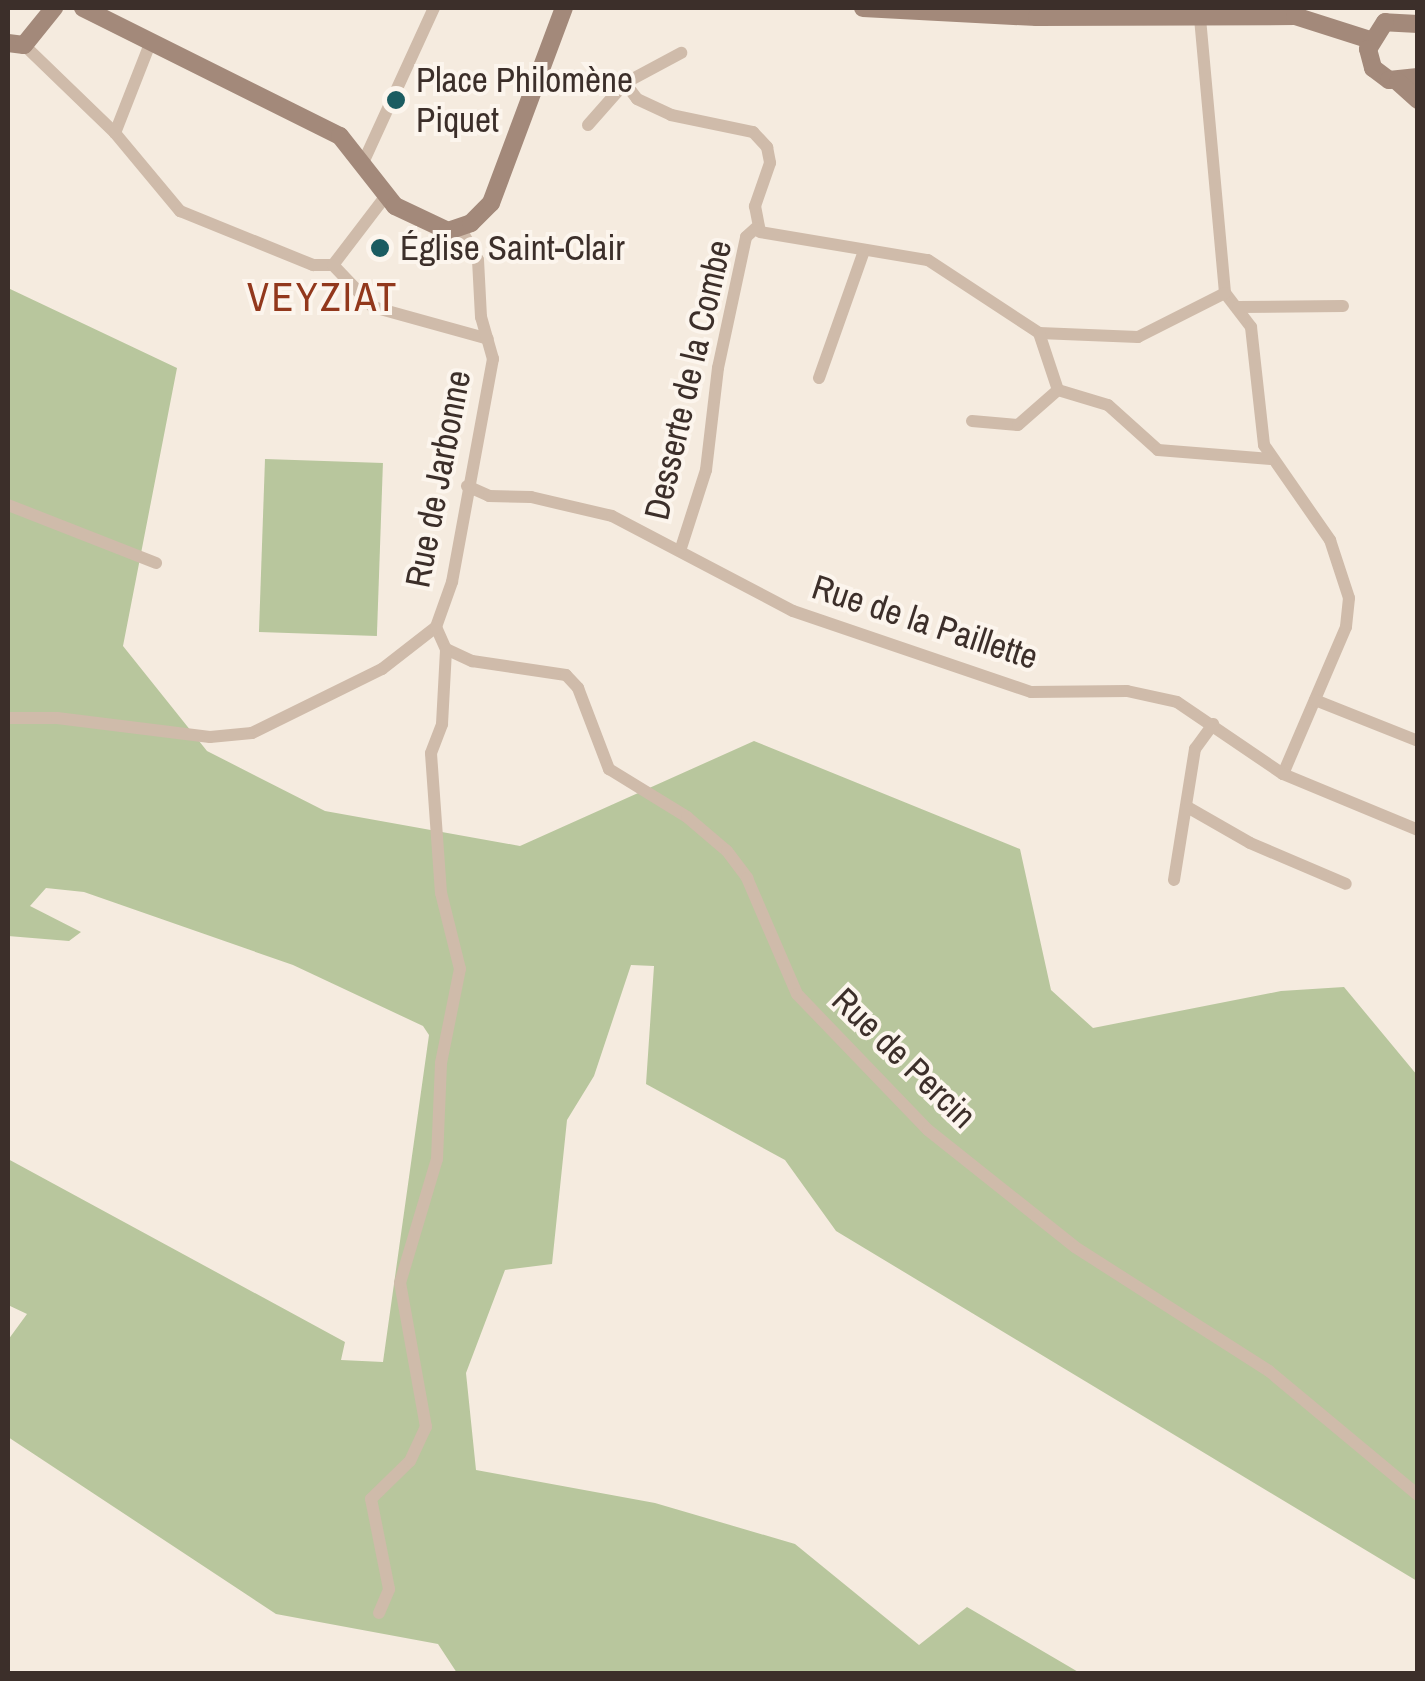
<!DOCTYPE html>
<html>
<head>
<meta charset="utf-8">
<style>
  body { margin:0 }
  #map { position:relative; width:1425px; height:1681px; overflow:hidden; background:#f5ebdf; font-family:"Archivo Narrow",sans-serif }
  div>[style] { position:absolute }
  .green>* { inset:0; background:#b8c69d; transform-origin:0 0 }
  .street>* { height:12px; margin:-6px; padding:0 6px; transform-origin:6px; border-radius:6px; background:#cfbbaa }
  .secondary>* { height:18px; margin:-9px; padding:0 9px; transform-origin:9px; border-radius:9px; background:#a3897a }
  .dots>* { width:28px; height:28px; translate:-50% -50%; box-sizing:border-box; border:5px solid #fcf5ed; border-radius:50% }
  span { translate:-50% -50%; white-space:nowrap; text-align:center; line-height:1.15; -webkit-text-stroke:8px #fcf5ed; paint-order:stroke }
  .poi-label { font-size:35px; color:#3c2f2a }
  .left { translate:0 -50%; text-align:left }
  .street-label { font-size:35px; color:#3c2f2a }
  .quarter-label { font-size:40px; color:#92381c; letter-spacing:2.5px }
  .frame { position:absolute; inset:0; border:10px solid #3c2f2a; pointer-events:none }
</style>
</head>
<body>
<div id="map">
  <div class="green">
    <div style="clip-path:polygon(8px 288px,177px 368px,123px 646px,207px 751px,325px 811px,520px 846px,754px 741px,1020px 849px,1051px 990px,1093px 1028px,1281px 991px,1344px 987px,1417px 1075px,1417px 1581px,836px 1231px,785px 1160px,646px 1084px,654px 966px,631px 965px,594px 1076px,567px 1120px,552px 1264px,505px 1270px,466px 1373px,476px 1470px,655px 1503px,795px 1544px,919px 1645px,967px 1607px,1080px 1673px,457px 1673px,438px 1644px,276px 1614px,8px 1437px,8px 1340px,27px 1314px,8px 1305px,8px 1159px,345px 1342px,341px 1360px,383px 1362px,429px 1035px,423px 1026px,293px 965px,84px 892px,46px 888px,30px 906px,81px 932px,69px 941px,8px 936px)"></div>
    <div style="left:265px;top:459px;width:118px;height:173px;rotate:2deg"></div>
  </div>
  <div class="street">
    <div style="left:1200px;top:18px;width:276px;rotate:84.8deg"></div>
    <div style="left:1225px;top:293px;width:43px;rotate:52.6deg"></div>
    <div style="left:1251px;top:327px;width:119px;rotate:83.7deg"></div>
    <div style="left:1264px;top:445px;width:116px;rotate:55.2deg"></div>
    <div style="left:1330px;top:540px;width:61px;rotate:71.9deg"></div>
    <div style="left:1349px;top:598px;width:29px;rotate:96deg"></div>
    <div style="left:1346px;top:627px;width:160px;rotate:113.2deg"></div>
    <div style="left:24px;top:45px;width:127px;rotate:44deg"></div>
    <div style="left:115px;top:133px;width:102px;rotate:50.2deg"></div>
    <div style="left:180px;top:211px;width:144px;rotate:22.1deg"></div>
    <div style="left:313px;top:265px;width:20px"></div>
    <div style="left:625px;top:83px;width:20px;rotate:53deg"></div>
    <div style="left:637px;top:99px;width:38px;rotate:25deg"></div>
    <div style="left:671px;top:115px;width:84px;rotate:11.7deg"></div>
    <div style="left:753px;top:132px;width:21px;rotate:47deg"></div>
    <div style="left:767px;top:147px;width:16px;rotate:79deg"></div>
    <div style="left:770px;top:163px;width:46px;rotate:109.2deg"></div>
    <div style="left:755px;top:206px;width:26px;rotate:79deg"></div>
    <div style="left:760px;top:232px;width:170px;rotate:9.5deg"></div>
    <div style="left:928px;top:260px;width:133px;rotate:33.3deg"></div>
    <div style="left:1039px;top:333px;width:99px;rotate:2.3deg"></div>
    <div style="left:1138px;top:337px;width:97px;rotate:-26.8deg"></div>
    <div style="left:588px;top:125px;width:56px;rotate:-48.6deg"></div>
    <div style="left:625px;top:83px;width:64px;rotate:-28.2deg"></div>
    <div style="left:115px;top:133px;width:99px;rotate:-68.6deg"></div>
    <div style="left:362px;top:165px;width:173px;rotate:-65.4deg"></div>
    <div style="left:333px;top:265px;width:58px;rotate:46.4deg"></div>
    <div style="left:373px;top:307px;width:119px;rotate:15.5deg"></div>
    <div style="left:333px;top:265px;width:86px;rotate:-52.6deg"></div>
    <div style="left:1238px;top:307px;width:105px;rotate:-0.5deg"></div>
    <div style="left:1039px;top:333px;width:60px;rotate:71.6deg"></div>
    <div style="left:1058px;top:390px;width:52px;rotate:16.7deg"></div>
    <div style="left:1108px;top:405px;width:67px;rotate:42deg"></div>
    <div style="left:1158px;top:450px;width:113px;rotate:4.6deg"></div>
    <div style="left:819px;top:378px;width:132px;rotate:-70.5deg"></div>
    <div style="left:972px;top:421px;width:46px;rotate:5deg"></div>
    <div style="left:1018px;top:425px;width:53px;rotate:-41.2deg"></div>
    <div style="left:467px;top:486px;width:24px;rotate:24deg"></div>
    <div style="left:489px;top:496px;width:42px;rotate:1.4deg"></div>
    <div style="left:531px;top:497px;width:83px;rotate:13.2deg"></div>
    <div style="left:612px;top:516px;width:204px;rotate:27.7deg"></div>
    <div style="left:793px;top:611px;width:251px;rotate:18.8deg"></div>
    <div style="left:1031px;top:692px;width:96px;rotate:-0.6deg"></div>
    <div style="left:1127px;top:691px;width:51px;rotate:12.4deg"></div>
    <div style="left:1177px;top:702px;width:128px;rotate:34.2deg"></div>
    <div style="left:1283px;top:774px;width:146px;rotate:22.5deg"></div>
    <div style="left:8px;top:505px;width:159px;rotate:21.4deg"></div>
    <div style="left:681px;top:548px;width:82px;rotate:-72.2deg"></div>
    <div style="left:706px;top:470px;width:103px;rotate:-83.3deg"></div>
    <div style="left:718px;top:368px;width:134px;rotate:-77.9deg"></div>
    <div style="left:746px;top:237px;width:13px;rotate:-42deg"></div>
    <div style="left:436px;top:627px;width:24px;rotate:66deg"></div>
    <div style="left:446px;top:649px;width:29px;rotate:25deg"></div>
    <div style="left:472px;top:661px;width:95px;rotate:8.5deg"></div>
    <div style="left:566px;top:675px;width:18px;rotate:47deg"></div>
    <div style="left:578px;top:688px;width:87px;rotate:69.1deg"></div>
    <div style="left:609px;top:769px;width:92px;rotate:31.6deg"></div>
    <div style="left:687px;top:817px;width:52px;rotate:40.4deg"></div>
    <div style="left:727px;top:851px;width:34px;rotate:53deg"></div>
    <div style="left:747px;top:878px;width:126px;rotate:66.7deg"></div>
    <div style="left:797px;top:994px;width:189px;rotate:46.1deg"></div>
    <div style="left:928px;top:1130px;width:188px;rotate:38.5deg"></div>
    <div style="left:1075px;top:1247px;width:230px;rotate:32.6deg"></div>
    <div style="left:1269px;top:1371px;width:194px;rotate:39.8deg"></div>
    <div style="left:1315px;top:700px;width:111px;rotate:21.7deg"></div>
    <div style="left:8px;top:718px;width:49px"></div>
    <div style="left:57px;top:718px;width:154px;rotate:7.1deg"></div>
    <div style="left:210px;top:737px;width:42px;rotate:-5.4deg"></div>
    <div style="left:252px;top:733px;width:145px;rotate:-26.2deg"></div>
    <div style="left:382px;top:669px;width:68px;rotate:-37.9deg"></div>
    <div style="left:436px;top:627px;width:48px;rotate:-70.4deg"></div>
    <div style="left:452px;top:582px;width:227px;rotate:-79.6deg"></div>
    <div style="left:493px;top:359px;width:44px;rotate:-105.9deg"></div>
    <div style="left:481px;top:317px;width:57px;rotate:-93deg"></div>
    <div style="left:478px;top:260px;width:37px;rotate:-119deg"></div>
    <div style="left:1189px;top:808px;width:70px;rotate:29.8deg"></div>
    <div style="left:1250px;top:843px;width:104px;rotate:23.1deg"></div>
    <div style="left:1174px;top:880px;width:133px;rotate:-80.9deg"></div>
    <div style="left:1195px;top:749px;width:31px;rotate:-54deg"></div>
    <div style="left:379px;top:1613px;width:26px;rotate:-67deg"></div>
    <div style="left:389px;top:1589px;width:92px;rotate:-101.3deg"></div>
    <div style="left:371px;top:1499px;width:54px;rotate:-44.3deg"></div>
    <div style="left:410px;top:1461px;width:38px;rotate:-65deg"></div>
    <div style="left:426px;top:1427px;width:146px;rotate:-100.2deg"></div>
    <div style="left:400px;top:1283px;width:129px;rotate:-73.4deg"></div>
    <div style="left:437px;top:1159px;width:96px;rotate:-87.6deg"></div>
    <div style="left:441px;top:1063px;width:96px;rotate:-78.6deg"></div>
    <div style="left:460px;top:969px;width:78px;rotate:-104deg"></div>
    <div style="left:441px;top:893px;width:140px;rotate:-94.1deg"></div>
    <div style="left:431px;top:753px;width:31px;rotate:-69deg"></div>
    <div style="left:442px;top:724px;width:75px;rotate:-86.9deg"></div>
  </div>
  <div class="secondary">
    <div style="left:83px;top:8px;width:287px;rotate:26.5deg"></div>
    <div style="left:340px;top:136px;width:89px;rotate:51.8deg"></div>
    <div style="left:395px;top:206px;width:59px;rotate:25.3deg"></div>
    <div style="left:448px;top:231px;width:24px;rotate:-19deg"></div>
    <div style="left:471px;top:223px;width:28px;rotate:-45deg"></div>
    <div style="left:491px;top:203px;width:208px;rotate:-69.5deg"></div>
    <div style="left:863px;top:8px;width:174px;rotate:3deg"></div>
    <div style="left:1037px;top:17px;width:258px;rotate:-0.2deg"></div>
    <div style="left:1295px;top:16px;width:79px;rotate:17.7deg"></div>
    <div style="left:1418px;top:24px;width:33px;rotate:-177deg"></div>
    <div style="left:1385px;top:22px;width:32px;rotate:122deg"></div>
    <div style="left:1368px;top:49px;width:20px;rotate:75deg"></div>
    <div style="left:1373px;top:68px;width:20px;rotate:37deg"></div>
    <div style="left:1389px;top:80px;width:29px;rotate:-6deg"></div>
    <div style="left:8px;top:43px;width:16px;rotate:7deg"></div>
    <div style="left:24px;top:45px;width:48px;rotate:-51deg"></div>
    <div style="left:1398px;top:82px;width:27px;rotate:42deg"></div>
  </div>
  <div class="dots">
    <div style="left:396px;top:100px;background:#1b5c61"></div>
    <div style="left:380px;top:248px;background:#1b5c61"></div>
  </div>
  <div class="poi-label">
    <span class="left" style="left:416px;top:100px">Place Philomène<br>Piquet</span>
    <span class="left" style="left:400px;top:248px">Église Saint-Clair</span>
  </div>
  <div class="street-label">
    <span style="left:688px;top:380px;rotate:-77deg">Desserte de la Combe</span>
    <span style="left:438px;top:479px;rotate:-79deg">Rue de Jarbonne</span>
    <span style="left:925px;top:622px;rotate:18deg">Rue de la Paillette</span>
    <span style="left:904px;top:1058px;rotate:44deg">Rue de Percin</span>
  </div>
  <div class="quarter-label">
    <span style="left:323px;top:297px">VEYZIAT</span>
  </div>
  <div class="frame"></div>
</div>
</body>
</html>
